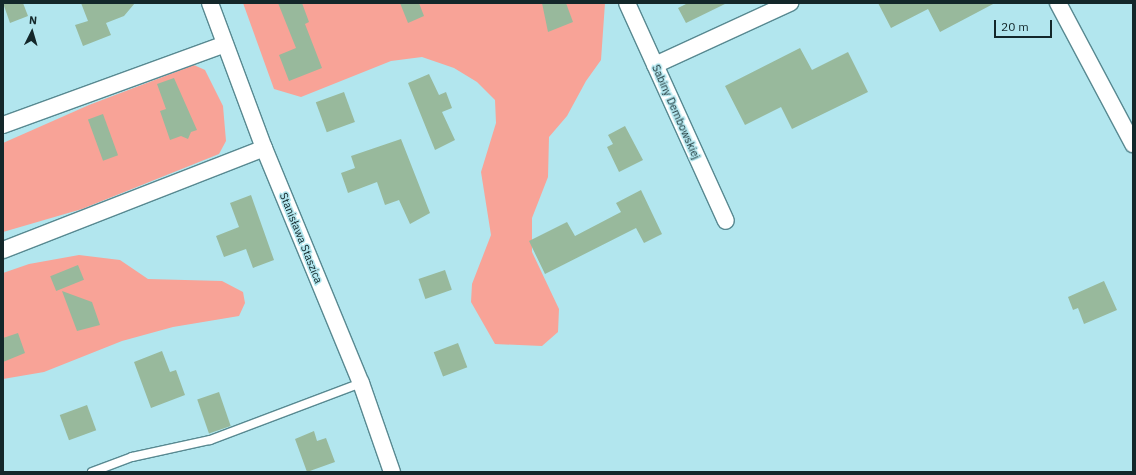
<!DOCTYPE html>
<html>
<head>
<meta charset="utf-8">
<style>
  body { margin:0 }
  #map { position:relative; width:1136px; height:475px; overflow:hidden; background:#b2e6ee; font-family:"IBM Plex Sans",sans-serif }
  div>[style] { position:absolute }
  .green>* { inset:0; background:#f8a397 }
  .building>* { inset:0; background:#98b99c; transform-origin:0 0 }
  .roads { filter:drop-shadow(1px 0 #588991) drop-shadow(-1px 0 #588991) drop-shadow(0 1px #588991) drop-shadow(0 -1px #588991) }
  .service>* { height:8px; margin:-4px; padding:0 4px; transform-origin:4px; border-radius:4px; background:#fff }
  .minor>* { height:16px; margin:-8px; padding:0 8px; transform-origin:8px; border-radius:8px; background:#fff }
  span { translate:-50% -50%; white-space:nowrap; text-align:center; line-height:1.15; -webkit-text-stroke:3px #b2e6ee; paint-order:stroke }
  .street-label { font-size:11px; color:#13272a }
  .frame { position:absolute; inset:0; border:4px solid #13272a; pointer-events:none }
  .north { position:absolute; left:12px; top:12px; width:40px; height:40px; -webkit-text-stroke:3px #b2e6ee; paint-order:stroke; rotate:5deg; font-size:11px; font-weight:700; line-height:16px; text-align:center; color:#13272a }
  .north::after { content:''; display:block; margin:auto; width:14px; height:18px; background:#13272a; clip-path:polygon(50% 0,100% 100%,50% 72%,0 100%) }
  .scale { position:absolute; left:994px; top:20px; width:58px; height:18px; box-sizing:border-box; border:2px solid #13272a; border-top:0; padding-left:5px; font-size:12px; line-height:14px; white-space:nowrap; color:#13272a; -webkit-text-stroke:3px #b2e6ee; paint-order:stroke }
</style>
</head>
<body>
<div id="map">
  <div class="green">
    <div style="clip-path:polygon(243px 3px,605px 3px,601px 60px,586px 81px,567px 116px,549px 137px,548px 177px,532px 218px,532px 252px,559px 309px,558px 332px,542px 346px,495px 344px,471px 302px,472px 284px,491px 235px,481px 172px,496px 123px,495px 100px,477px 82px,454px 68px,422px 57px,391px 61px,301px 97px,274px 89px)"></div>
    <div style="clip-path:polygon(194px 65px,205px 70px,223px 106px,226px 141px,219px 154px,82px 209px,3px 232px,3px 143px,89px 105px)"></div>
    <div style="clip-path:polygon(79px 255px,120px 260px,148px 279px,222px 281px,243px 292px,245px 303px,239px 316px,173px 327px,122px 341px,44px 372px,3px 379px,3px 273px,29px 264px)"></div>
  </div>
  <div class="building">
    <div style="clip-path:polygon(3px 3px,23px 3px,28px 16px,10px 23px)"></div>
    <div style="clip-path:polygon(81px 3px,135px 3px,124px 16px,106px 23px,111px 35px,83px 46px,75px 25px,88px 21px)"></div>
    <div style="clip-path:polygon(278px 3px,302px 3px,309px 22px,305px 24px,322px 68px,289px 81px,279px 55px,296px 48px)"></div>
    <div style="clip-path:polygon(400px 3px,419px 3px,424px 16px,408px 23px)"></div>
    <div style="clip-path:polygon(542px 3px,566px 3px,573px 22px,548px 32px)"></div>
    <div style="clip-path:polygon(688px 3px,727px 3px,686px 23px,678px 8px)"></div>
    <div style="clip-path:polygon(878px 3px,995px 3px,940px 32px,928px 9px,891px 28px)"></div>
    <div style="clip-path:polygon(800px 48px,812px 70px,848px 52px,868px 92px,792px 129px,781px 107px,745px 125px,725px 86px)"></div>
    <div style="clip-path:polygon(429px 74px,439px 95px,446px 92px,452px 108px,442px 112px,455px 140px,435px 150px,408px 83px)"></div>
    <div style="clip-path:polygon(174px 78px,197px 130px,191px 132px,188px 139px,181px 136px,170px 140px,160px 111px,166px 109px,157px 84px)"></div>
    <div style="left:344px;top:92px;width:32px;height:30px;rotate:70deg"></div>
    <div style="left:103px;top:114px;width:44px;height:16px;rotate:70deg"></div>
    <div style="clip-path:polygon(625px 126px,643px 160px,619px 172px,607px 147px,613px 144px,608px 135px)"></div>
    <div style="clip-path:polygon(401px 139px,430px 213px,410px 224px,399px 200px,385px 205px,377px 182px,348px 193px,341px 173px,355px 168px,351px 156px)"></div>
    <div style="clip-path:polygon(641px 190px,662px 234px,644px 243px,636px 228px,545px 274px,529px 241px,567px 222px,575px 236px,621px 212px,616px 203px)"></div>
    <div style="clip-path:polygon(251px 195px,274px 260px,253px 268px,246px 249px,224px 257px,216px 236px,239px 227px,230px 203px)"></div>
    <div style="left:78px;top:265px;width:16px;height:30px;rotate:68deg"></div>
    <div style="left:445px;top:270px;width:21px;height:28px;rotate:71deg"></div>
    <div style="clip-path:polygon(1104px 281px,1117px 310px,1084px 324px,1078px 308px,1073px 310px,1068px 297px)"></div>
    <div style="clip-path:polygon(62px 291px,92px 302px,100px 325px,77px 331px)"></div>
    <div style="clip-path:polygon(18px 333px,25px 353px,3px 362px,3px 338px)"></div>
    <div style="left:458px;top:343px;width:26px;height:26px;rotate:69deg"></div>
    <div style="clip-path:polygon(162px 351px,170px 372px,176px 370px,185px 395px,151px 408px,134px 362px)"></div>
    <div style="left:219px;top:392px;width:36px;height:23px;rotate:71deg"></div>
    <div style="left:87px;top:405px;width:27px;height:29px;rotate:70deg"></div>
    <div style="clip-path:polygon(314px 431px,317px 441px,326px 438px,335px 462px,307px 472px,295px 439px)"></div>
  </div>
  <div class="roads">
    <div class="service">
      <div style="left:92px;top:472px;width:43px;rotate:-20.6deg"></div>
      <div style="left:132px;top:457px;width:80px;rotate:-12.3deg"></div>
      <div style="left:210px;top:440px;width:161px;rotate:-20.7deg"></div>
    </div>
    <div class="minor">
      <div style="left:210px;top:3px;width:155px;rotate:69.6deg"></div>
      <div style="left:264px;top:148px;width:254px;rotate:67.6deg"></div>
      <div style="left:361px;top:383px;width:94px;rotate:70.8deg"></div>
      <div style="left:627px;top:3px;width:239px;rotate:65.6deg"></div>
      <div style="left:1058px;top:3px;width:160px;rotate:62deg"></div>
      <div style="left:655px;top:65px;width:149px;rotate:-24.7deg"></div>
      <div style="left:3px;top:125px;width:236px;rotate:-20deg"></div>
      <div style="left:3px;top:250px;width:280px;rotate:-21.3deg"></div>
    </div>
  </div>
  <div class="street-label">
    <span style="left:676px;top:112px;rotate:66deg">Sabiny Dembowskiej</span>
    <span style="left:301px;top:238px;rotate:68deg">Stanisława Staszica</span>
  </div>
  <div class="frame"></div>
  <div class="north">N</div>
  <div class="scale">20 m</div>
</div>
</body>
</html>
